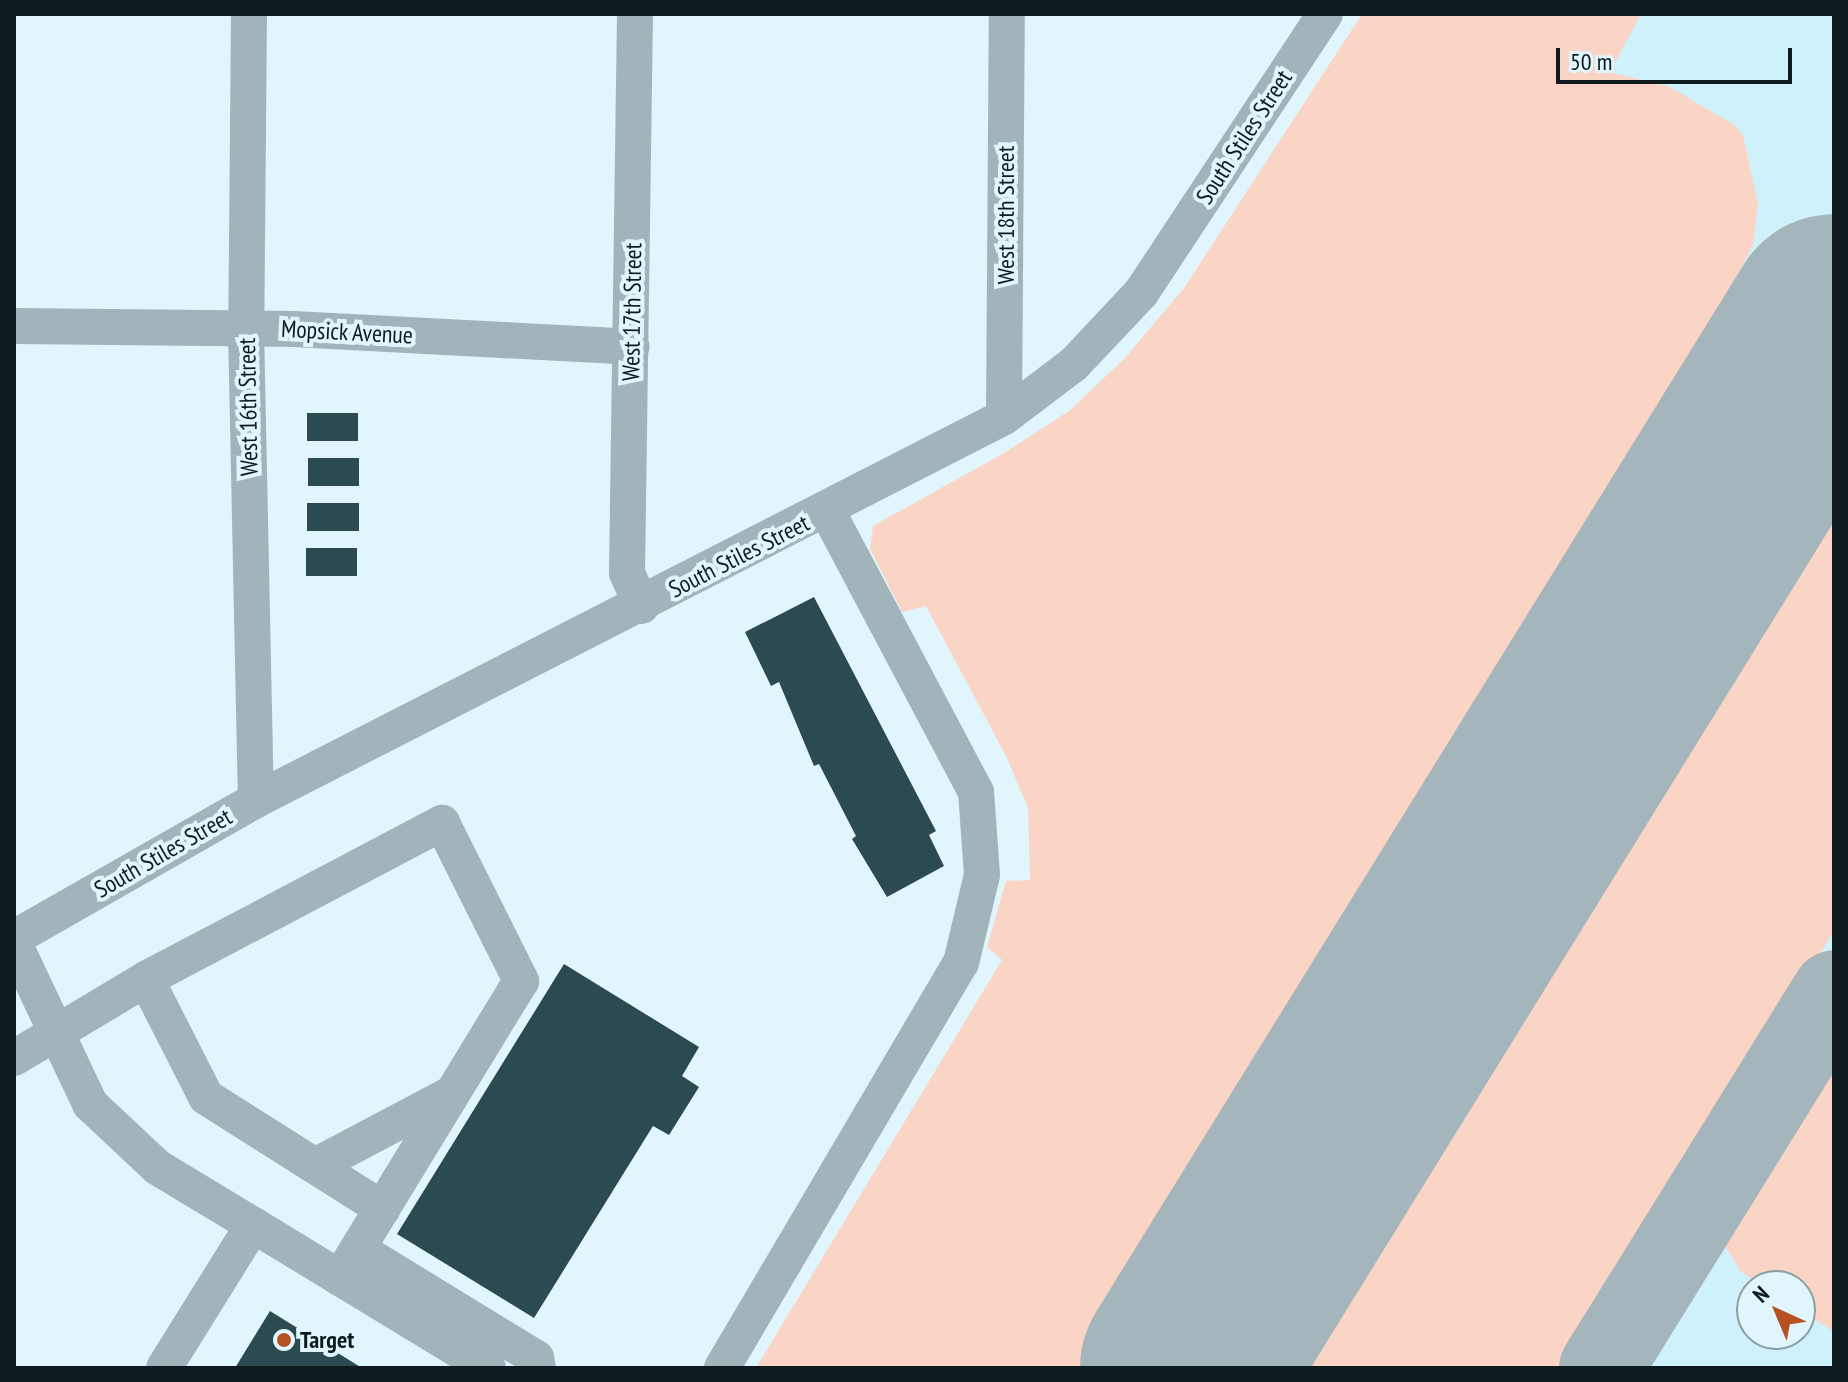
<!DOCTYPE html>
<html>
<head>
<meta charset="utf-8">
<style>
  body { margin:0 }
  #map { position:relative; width:1848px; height:1382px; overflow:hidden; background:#e1f6fc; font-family:"PT Sans Narrow",sans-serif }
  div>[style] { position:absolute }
  .built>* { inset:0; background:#cff1fc }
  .green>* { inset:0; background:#fad5c6 }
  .taxiway>* { height:84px; margin:-42px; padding:0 42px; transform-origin:42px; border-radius:42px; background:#a4b6bb }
  .runway>* { height:212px; margin:-106px; padding:0 106px; transform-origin:106px; border-radius:106px; background:#a4b6bb }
  .building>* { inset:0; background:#2c4a52; transform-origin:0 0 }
  .minor>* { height:36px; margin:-18px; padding:0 18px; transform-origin:18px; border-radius:18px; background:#a1b4ba }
  .dots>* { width:22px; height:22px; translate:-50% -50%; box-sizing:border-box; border:4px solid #e1f6fc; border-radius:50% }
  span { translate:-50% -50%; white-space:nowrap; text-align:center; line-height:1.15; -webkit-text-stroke:8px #e1f6fc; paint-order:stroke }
  .street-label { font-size:24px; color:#0e1a1e }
  .poi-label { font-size:24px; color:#0e1a1e; font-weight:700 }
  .left { translate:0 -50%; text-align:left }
  .frame { position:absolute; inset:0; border:16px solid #0e1a1e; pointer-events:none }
  .north { position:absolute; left:1736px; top:1270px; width:80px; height:80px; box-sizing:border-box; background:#e1f6fc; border:2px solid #8d9ea3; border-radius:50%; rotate:316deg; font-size:22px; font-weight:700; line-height:32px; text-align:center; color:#0e1a1e }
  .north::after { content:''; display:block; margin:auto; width:28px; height:36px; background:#b65221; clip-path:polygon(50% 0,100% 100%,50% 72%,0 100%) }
  .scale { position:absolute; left:1556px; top:48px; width:236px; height:36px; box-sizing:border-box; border:4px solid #0e1a1e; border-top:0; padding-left:10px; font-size:24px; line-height:28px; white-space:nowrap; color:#0e1a1e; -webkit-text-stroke:6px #e1f6fc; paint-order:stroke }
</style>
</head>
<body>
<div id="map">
  <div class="built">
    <div style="clip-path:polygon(evenodd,1595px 14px,1834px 14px,1834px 1368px,764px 1368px,1595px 14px,1752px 1286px,1800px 1286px,1800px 1334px,1752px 1334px,1752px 1286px)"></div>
  </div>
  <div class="green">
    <div style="clip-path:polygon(1362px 14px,1641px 14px,1610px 72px,1670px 87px,1736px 126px,1743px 136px,1758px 203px,1753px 245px,1740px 270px,1754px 282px,1083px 1368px,756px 1368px,1002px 960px,987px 947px,1006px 881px,1030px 880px,1028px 808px,1006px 756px,926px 606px,902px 612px,870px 549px,873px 526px,1004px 453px,1069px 411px,1124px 359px,1184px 288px)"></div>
    <div style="clip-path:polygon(1834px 493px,1834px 931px,1568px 1368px,1294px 1368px)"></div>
    <div style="clip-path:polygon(1834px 1024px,1834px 1332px,1800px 1310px,1800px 1286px,1763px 1286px,1741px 1272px,1723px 1243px,1720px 1225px,1720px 1205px)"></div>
  </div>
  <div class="taxiway">
    <div style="left:1601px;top:1368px;width:442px;rotate:-58.2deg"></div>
  </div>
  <div class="runway">
    <div style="left:1186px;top:1368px;width:1232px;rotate:-58.27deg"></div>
  </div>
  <div class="building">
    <div style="left:307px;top:413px;width:51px;height:28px"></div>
    <div style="left:359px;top:458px;width:28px;height:51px;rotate:90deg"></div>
    <div style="left:307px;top:503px;width:52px;height:28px"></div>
    <div style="left:306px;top:548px;width:51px;height:28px"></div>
    <div style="clip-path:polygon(814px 597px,936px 831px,929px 835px,944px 866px,887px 897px,852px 839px,856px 836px,819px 764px,814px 766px,779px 682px,771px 686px,745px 632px)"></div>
    <div style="clip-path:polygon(564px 964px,699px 1047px,682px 1076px,699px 1087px,669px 1135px,653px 1126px,534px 1318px,397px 1234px)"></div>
    <div style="clip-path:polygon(270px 1311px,362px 1368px,235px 1368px)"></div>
  </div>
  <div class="minor">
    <div style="left:249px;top:14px;width:314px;rotate:90.5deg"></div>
    <div style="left:246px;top:328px;width:472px;rotate:88.8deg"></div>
    <div style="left:635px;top:14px;width:559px;rotate:90.82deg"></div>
    <div style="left:627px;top:573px;width:36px;rotate:66deg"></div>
    <div style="left:14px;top:326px;width:279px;rotate:0.6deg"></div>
    <div style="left:293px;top:329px;width:339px;rotate:3deg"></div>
    <div style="left:1004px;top:417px;width:403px;rotate:-89.6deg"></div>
    <div style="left:14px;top:938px;width:279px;rotate:-29.7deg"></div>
    <div style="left:256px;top:800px;width:840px;rotate:-27.11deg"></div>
    <div style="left:1004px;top:417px;width:88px;rotate:-37.1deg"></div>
    <div style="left:1074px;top:364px;width:98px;rotate:-46.7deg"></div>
    <div style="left:1141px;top:293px;width:334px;rotate:-56.6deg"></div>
    <div style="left:14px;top:943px;width:178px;rotate:64.7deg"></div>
    <div style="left:90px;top:1104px;width:92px;rotate:43.2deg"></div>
    <div style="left:157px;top:1167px;width:112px;rotate:31.1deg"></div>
    <div style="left:253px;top:1225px;width:168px;rotate:121.9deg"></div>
    <div style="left:146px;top:979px;width:132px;rotate:63deg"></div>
    <div style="left:206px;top:1097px;width:209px;rotate:32.3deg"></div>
    <div style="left:14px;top:1058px;width:154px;rotate:-30.9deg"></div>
    <div style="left:146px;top:979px;width:335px;rotate:-27.8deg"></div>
    <div style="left:442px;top:823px;width:177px;rotate:63.4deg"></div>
    <div style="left:521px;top:981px;width:348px;rotate:121.4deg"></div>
    <div style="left:315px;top:1166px;width:154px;rotate:-27.9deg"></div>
    <div style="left:253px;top:1225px;width:275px;rotate:31.3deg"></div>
    <div style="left:358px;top:1249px;width:209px;rotate:31.5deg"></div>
    <div style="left:536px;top:1358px;width:10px;rotate:79deg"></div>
    <div style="left:722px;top:1368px;width:470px;rotate:-59.5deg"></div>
    <div style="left:961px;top:963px;width:90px;rotate:-76.6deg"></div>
    <div style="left:982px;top:875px;width:83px;rotate:-94.1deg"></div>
    <div style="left:976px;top:792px;width:318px;rotate:-117.9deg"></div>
  </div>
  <div class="dots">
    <div style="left:284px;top:1340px;background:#b65221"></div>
  </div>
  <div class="street-label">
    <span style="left:1244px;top:137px;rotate:-57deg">South Stiles Street</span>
    <span style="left:1006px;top:215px;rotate:-90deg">West 18th Street</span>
    <span style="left:632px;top:312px;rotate:-89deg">West 17th Street</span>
    <span style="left:347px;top:332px;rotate:3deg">Mopsick Avenue</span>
    <span style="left:248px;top:407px;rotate:-91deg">West 16th Street</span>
    <span style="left:739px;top:556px;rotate:-27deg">South Stiles Street</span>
    <span style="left:163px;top:853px;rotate:-30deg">South Stiles Street</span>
  </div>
  <div class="poi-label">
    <span class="left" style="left:300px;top:1340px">Target</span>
  </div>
  <div class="frame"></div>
  <div class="north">N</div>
  <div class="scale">50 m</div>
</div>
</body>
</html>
